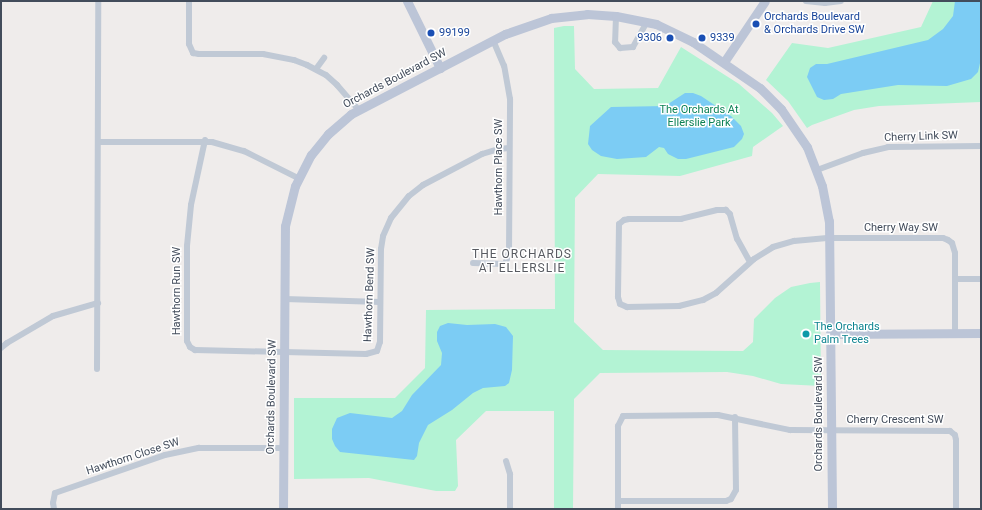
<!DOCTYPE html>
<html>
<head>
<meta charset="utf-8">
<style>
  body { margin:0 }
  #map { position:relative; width:982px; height:510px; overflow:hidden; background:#efeceb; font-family:Roboto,sans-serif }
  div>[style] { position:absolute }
  .green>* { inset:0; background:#b3f3d4 }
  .water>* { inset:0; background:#7cccf4 }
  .street>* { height:6px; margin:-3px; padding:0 3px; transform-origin:3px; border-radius:3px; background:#c0c9d5 }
  .secondary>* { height:9px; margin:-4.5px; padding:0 4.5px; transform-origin:4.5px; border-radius:4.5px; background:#bcc5d7 }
  .dots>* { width:11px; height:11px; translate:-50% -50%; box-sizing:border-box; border:2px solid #fff; border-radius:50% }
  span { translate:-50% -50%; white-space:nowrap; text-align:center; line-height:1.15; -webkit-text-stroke:3px #fff; paint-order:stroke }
  .transit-label { font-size:11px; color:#164399 }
  .left { translate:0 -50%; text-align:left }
  .right { translate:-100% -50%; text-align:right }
  .street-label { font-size:11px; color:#424c5b }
  .park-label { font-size:11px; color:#0d8256 }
  .culture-label { font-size:11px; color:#0d838f }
  .neighbourhood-label { font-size:12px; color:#585b61; letter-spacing:1px }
  .frame { position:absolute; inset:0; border:2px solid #424c5b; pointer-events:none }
</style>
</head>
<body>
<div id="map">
  <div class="green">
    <div style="clip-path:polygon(933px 1px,981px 1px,981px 102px,879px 106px,854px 110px,812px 125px,807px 128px,788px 101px,766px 80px,792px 43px,828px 48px,921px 27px)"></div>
    <div style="clip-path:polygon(564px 26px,574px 26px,575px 69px,594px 89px,658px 88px,681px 47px,739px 84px,772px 113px,783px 126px,753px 147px,752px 156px,680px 176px,598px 174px,575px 198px,574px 322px,603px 350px,743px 351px,753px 342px,754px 319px,775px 298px,791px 287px,810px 283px,820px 282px,821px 386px,781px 384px,753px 376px,727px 372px,600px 373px,574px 399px,573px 509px,554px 509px,554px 411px,486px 411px,456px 440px,458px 486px,455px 491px,436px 491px,369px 478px,294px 479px,294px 398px,395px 398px,425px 368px,426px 310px,555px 309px,554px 28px)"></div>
  </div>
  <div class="water">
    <div style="clip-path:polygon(955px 1px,981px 1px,980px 63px,978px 72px,971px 79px,947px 86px,898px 85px,841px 94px,833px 99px,824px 100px,817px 97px,807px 77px,810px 68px,816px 64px,827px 64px,928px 40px,943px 29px,953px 16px)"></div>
    <div style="clip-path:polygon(685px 93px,693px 93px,701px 96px,731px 116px,741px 126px,744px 134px,742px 139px,734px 147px,686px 159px,678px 159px,668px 154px,664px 148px,659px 147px,646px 157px,617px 159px,601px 156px,592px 150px,588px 144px,590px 126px,611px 107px,665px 106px)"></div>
    <div style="clip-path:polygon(448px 323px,467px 325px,495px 324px,506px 327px,513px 336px,512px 370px,509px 383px,505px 386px,483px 388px,473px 393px,452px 410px,428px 425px,419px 443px,417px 456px,414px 460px,340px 452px,335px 446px,332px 439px,332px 429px,337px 418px,350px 413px,392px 418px,402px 411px,412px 395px,441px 365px,442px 353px,437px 341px,437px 332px,440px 326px)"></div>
  </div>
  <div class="street">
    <div style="left:189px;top:1px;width:43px;rotate:90deg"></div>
    <div style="left:189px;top:44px;width:10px;rotate:66deg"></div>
    <div style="left:193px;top:53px;width:6px;rotate:9deg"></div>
    <div style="left:199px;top:54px;width:64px"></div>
    <div style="left:263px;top:54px;width:32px;rotate:11deg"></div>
    <div style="left:294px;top:60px;width:14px;rotate:21deg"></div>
    <div style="left:307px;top:65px;width:21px;rotate:28deg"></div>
    <div style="left:326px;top:75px;width:15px;rotate:42deg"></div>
    <div style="left:337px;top:85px;width:33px;rotate:49deg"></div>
    <div style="left:806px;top:1px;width:19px;rotate:6deg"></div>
    <div style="left:825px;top:3px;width:16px;rotate:-7deg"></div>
    <div style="left:616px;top:16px;width:26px;rotate:92deg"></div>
    <div style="left:615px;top:42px;width:8px;rotate:50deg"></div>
    <div style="left:620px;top:48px;width:13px;rotate:-4deg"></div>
    <div style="left:633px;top:47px;width:29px;rotate:-61deg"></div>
    <div style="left:316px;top:69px;width:14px;rotate:-54deg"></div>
    <div style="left:205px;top:140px;width:66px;rotate:102.2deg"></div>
    <div style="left:191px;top:205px;width:41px;rotate:95.6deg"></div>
    <div style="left:187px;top:246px;width:95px;rotate:90deg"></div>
    <div style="left:187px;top:341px;width:7px;rotate:63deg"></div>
    <div style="left:190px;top:347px;width:6px;rotate:31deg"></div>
    <div style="left:195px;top:350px;width:171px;rotate:1.3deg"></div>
    <div style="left:366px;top:354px;width:11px;rotate:-15deg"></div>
    <div style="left:377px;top:351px;width:9px;rotate:-72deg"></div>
    <div style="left:380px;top:342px;width:93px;rotate:-89.4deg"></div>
    <div style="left:381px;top:249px;width:13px;rotate:-81deg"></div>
    <div style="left:383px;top:236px;width:20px;rotate:-66deg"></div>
    <div style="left:391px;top:218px;width:28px;rotate:-51deg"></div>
    <div style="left:409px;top:196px;width:18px;rotate:-38deg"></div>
    <div style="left:423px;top:185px;width:67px;rotate:-27.7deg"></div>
    <div style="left:482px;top:154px;width:17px;rotate:-17deg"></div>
    <div style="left:498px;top:149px;width:11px;rotate:-5deg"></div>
    <div style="left:99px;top:142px;width:113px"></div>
    <div style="left:212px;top:142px;width:33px;rotate:16deg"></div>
    <div style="left:244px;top:151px;width:60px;rotate:26.6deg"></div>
    <div style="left:817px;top:170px;width:49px;rotate:-20.3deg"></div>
    <div style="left:863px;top:153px;width:26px;rotate:-13deg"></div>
    <div style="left:888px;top:147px;width:93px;rotate:-0.6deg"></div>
    <div style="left:750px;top:262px;width:26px;rotate:-119deg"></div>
    <div style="left:737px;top:239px;width:26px;rotate:-106deg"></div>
    <div style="left:730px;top:214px;width:6px;rotate:-135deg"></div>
    <div style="left:726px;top:210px;width:9px;rotate:180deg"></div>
    <div style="left:717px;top:210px;width:37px;rotate:166deg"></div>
    <div style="left:681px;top:219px;width:52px;rotate:180deg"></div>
    <div style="left:629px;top:219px;width:5px;rotate:169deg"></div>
    <div style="left:624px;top:220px;width:6px;rotate:141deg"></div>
    <div style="left:619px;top:224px;width:73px;rotate:90.8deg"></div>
    <div style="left:618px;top:297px;width:7px;rotate:74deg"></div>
    <div style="left:620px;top:304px;width:8px;rotate:23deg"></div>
    <div style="left:627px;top:307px;width:52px;rotate:-1.1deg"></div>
    <div style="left:679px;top:306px;width:25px;rotate:-14deg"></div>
    <div style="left:703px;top:300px;width:15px;rotate:-28deg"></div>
    <div style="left:716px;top:293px;width:51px;rotate:-41.8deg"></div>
    <div style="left:754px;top:259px;width:22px;rotate:-32deg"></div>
    <div style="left:773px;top:247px;width:22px;rotate:-16deg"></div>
    <div style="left:794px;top:241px;width:36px;rotate:-5deg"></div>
    <div style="left:830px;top:238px;width:113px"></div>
    <div style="left:943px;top:238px;width:5px;rotate:22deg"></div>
    <div style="left:948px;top:240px;width:5px;rotate:37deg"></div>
    <div style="left:952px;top:243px;width:10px;rotate:73deg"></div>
    <div style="left:955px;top:253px;width:80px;rotate:90deg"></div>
    <div style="left:473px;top:263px;width:31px;rotate:2deg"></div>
    <div style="left:504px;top:264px;width:3px;rotate:-45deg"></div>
    <div style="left:506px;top:262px;width:9px;rotate:-72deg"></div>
    <div style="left:509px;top:253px;width:154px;rotate:-89.6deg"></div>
    <div style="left:510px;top:99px;width:34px;rotate:-100deg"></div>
    <div style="left:504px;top:66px;width:28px;rotate:-113deg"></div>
    <div style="left:955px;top:279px;width:26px"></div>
    <div style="left:285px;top:299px;width:95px;rotate:1.8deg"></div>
    <div style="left:1px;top:348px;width:8px;rotate:-40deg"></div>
    <div style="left:7px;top:343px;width:53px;rotate:-30.4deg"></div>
    <div style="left:53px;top:316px;width:47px;rotate:-16.1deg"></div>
    <div style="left:97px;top:369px;width:368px;rotate:-89.8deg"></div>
    <div style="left:506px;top:461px;width:14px;rotate:73deg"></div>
    <div style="left:510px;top:474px;width:35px;rotate:90deg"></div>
    <div style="left:618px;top:501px;width:108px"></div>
    <div style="left:726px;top:501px;width:5px;rotate:-22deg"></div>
    <div style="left:731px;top:499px;width:10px;rotate:-61deg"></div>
    <div style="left:736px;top:490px;width:73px;rotate:-90.8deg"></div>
    <div style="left:54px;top:509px;width:6px;rotate:-99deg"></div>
    <div style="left:53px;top:503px;width:10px;rotate:-79deg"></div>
    <div style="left:55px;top:493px;width:116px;rotate:-19.1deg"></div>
    <div style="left:165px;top:455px;width:35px;rotate:-12deg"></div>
    <div style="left:199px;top:448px;width:84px"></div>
    <div style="left:618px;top:509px;width:83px;rotate:-90deg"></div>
    <div style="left:618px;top:426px;width:11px;rotate:-63deg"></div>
    <div style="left:623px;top:416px;width:95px;rotate:-0.6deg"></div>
    <div style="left:718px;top:415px;width:74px;rotate:11.8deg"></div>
    <div style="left:790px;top:430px;width:160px;rotate:0.4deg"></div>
    <div style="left:950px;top:431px;width:6px;rotate:39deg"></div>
    <div style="left:955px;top:435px;width:5px;rotate:79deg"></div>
    <div style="left:956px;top:440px;width:69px;rotate:90deg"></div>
  </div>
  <div class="secondary">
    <div style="left:407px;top:1px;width:75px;rotate:63.8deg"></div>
    <div style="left:724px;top:62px;width:73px;rotate:-56.1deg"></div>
    <div style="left:831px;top:334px;width:150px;rotate:-0.4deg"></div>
    <div style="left:283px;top:509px;width:283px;rotate:-89.6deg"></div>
    <div style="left:285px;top:226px;width:41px;rotate:-76deg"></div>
    <div style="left:295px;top:186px;width:35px;rotate:-63deg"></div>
    <div style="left:311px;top:155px;width:27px;rotate:-51deg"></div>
    <div style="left:328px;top:134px;width:30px;rotate:-41deg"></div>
    <div style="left:351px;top:114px;width:174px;rotate:-27.5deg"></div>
    <div style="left:505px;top:34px;width:49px;rotate:-19.2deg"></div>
    <div style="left:551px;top:18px;width:36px;rotate:-6deg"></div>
    <div style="left:587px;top:14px;width:29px;rotate:4deg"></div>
    <div style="left:616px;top:16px;width:41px;rotate:11.3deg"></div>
    <div style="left:656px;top:24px;width:41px;rotate:25.9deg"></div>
    <div style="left:693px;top:42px;width:81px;rotate:34.5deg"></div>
    <div style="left:760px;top:88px;width:30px;rotate:45deg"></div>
    <div style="left:781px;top:109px;width:46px;rotate:55.6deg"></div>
    <div style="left:807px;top:147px;width:42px;rotate:69deg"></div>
    <div style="left:822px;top:186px;width:36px;rotate:79deg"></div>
    <div style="left:829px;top:221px;width:288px;rotate:89.4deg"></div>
  </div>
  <div class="dots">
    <div style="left:756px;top:24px;background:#1a4fb4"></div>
    <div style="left:431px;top:33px;background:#1a4fb4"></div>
    <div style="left:670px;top:38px;background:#1a4fb4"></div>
    <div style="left:702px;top:38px;background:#1a4fb4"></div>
    <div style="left:806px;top:334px;background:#0f9aa8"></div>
  </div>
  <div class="transit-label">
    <span class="left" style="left:764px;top:24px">Orchards Boulevard<br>&amp; Orchards Drive SW</span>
    <span class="left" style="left:439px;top:33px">99199</span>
    <span class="right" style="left:662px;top:38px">9306</span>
    <span class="left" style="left:710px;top:38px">9339</span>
  </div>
  <div class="street-label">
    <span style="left:395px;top:79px;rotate:-28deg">Orchards Boulevard SW</span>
    <span style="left:921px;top:137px;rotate:-2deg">Cherry Link SW</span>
    <span style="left:499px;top:167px;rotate:-90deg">Hawthorn Place SW</span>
    <span style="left:901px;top:228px">Cherry Way SW</span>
    <span style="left:177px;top:291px;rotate:-90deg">Hawthorn Run SW</span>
    <span style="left:370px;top:295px;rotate:-88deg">Hawthorn Bend SW</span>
    <span style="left:272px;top:397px;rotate:-89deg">Orchards Boulevard SW</span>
    <span style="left:819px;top:414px;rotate:-90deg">Orchards Boulevard SW</span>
    <span style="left:895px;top:420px">Cherry Crescent SW</span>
    <span style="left:133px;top:457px;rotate:-18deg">Hawthorn Close SW</span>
  </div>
  <div class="park-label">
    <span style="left:699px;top:117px">The Orchards At<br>Ellerslie Park</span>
  </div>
  <div class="culture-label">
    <span class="left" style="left:814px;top:334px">The Orchards<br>Palm Trees</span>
  </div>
  <div class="neighbourhood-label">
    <span style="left:522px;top:262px">THE ORCHARDS<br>AT ELLERSLIE</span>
  </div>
  <div class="frame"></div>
</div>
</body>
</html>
